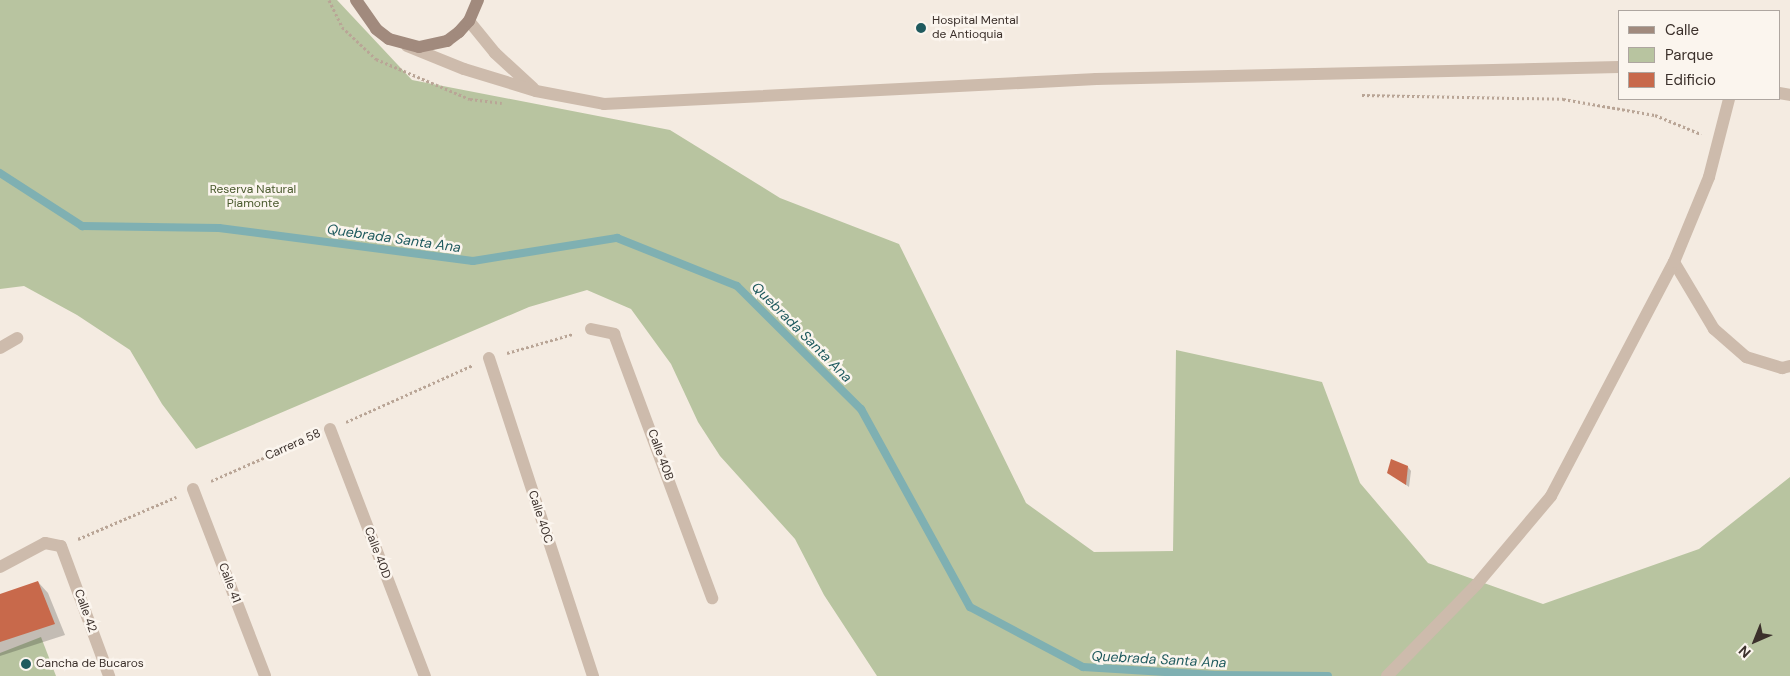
<!DOCTYPE html>
<html>
<head>
<meta charset="utf-8">
<style>
  body { margin:0 }
  #map { position:relative; width:1790px; height:676px; overflow:hidden; background:#f4ebe1; font-family:"DM Sans",sans-serif }
  div>[style] { position:absolute }
  .green>* { inset:0; background:#b8c4a0 }
  .shadow>* { inset:0; background:#0003 }
  .stream>* { height:8px; margin:-4px; padding:0 4px; transform-origin:4px; border-radius:4px; background:#7fb0b2 }
  .building>* { inset:0; background:#c8694b }
  .path>* { height:3px; margin-top:-1.5px; transform-origin:0; background:repeating-linear-gradient(90deg,#b9a596 0 2.5px,transparent 0 5px) }
  .lane>* { height:12px; margin:-6px; padding:0 6px; transform-origin:6px; border-radius:6px; background:#cdbbac }
  .street>* { height:12px; margin:-6px; padding:0 6px; transform-origin:6px; border-radius:6px; background:#cdbbac }
  .secondary>* { height:12px; margin:-6px; padding:0 6px; transform-origin:6px; border-radius:6px; background:#a18a7d }
  .dots>* { width:14px; height:14px; translate:-50% -50%; box-sizing:border-box; border:2px solid #fbf5ee; border-radius:50% }
  span { translate:-50% -50%; white-space:nowrap; text-align:center; line-height:1.15; -webkit-text-stroke:5px #fbf5ee; paint-order:stroke }
  .poi-label { font-size:12px; color:#3b302b }
  .left { translate:0 -50%; text-align:left }
  .park-label { font-size:12px; color:#4a5a2e }
  .street-label { font-size:12px; color:#3b302b }
  .water-label { font-size:14px; color:#1f5a5e; font-style:italic }
  .legend { position:absolute; left:1618px; top:10px; width:162px; height:90px; box-sizing:border-box; background:#fbf5ee; border:1px solid #aea6a0; margin:0; padding:6px 9px; list-style:none; font-size:15px; color:#3b302b }
  .legend li { display:flex; align-items:center; gap:10px; height:25px }
  .legend b { width:25px; border:1px solid #aea6a0 }
  .north { position:absolute; left:1730px; top:616px; width:50px; height:50px; -webkit-text-stroke:4px #fbf5ee; paint-order:stroke; rotate:224deg; font-size:14px; font-weight:700; line-height:20px; text-align:center; color:#3b302b }
  .north::after { content:''; display:block; margin:auto; width:18px; height:22px; background:#3b302b; clip-path:polygon(50% 0,100% 100%,50% 72%,0 100%) }
</style>
</head>
<body>
<div id="map">
  <div class="green">
    <div style="clip-path:polygon(0 0,337px 0,412px 80px,670px 130px,780px 198px,899px 244px,1026px 503px,1094px 552px,1173px 551px,1176px 350px,1322px 382px,1360px 483px,1428px 563px,1543px 604px,1699px 549px,1790px 477px,1790px 676px,877px 676px,824px 595px,795px 539px,720px 456px,698px 422px,671px 364px,631px 309px,587px 290px,529px 307px,196px 449px,162px 404px,130px 350px,77px 315px,24px 286px,0 289px)"></div>
    <div style="clip-path:polygon(41px 637px,56px 676px,0 676px,0 653px)"></div>
  </div>
  <div class="shadow">
    <div style="clip-path:polygon(1408px 467px,1411px 471px,1409px 487px,1389px 473px)"></div>
    <div style="clip-path:polygon(38px 582px,48px 593px,65px 635px,0 656px,0 595px)"></div>
  </div>
  <div class="stream">
    <div style="left:0;top:173px;width:98px;rotate:32.9deg"></div>
    <div style="left:82px;top:226px;width:137px;rotate:0.8deg"></div>
    <div style="left:219px;top:228px;width:256px;rotate:7.4deg"></div>
    <div style="left:473px;top:261px;width:146px;rotate:-9.1deg"></div>
    <div style="left:617px;top:238px;width:129px;rotate:21.8deg"></div>
    <div style="left:737px;top:286px;width:175px;rotate:44.8deg"></div>
    <div style="left:861px;top:409px;width:226px;rotate:61.2deg"></div>
    <div style="left:970px;top:607px;width:128px;rotate:28deg"></div>
    <div style="left:1083px;top:667px;width:132px;rotate:3.5deg"></div>
    <div style="left:1215px;top:675px;width:113px;rotate:0.5deg"></div>
  </div>
  <div class="building">
    <div style="clip-path:polygon(1391px 459px,1408px 466px,1406px 485px,1387px 473px)"></div>
    <div style="clip-path:polygon(38px 581px,55px 624px,0 642px,0 594px)"></div>
  </div>
  <div class="path">
    <div style="left:329px;top:0;width:30px;rotate:64deg"></div>
    <div style="left:342px;top:27px;width:47px;rotate:43.3deg"></div>
    <div style="left:376px;top:59px;width:102px;rotate:23.1deg"></div>
    <div style="left:470px;top:99px;width:32px;rotate:7deg"></div>
    <div style="left:1362px;top:95px;width:201px;rotate:1.1deg"></div>
    <div style="left:1563px;top:99px;width:93px;rotate:9.9deg"></div>
    <div style="left:1655px;top:115px;width:50px;rotate:22.4deg"></div>
    <div style="left:507px;top:353px;width:69px;rotate:-16.1deg"></div>
    <div style="left:346px;top:422px;width:139px;rotate:-24.2deg"></div>
    <div style="left:211px;top:481px;width:111px;rotate:-23.8deg"></div>
    <div style="left:78px;top:539px;width:107px;rotate:-23.2deg"></div>
  </div>
  <div class="lane">
    <div style="left:1674px;top:262px;width:78px;rotate:59.2deg"></div>
    <div style="left:1714px;top:329px;width:43px;rotate:41.2deg"></div>
    <div style="left:1746px;top:357px;width:38px;rotate:17deg"></div>
    <div style="left:1782px;top:368px;width:8px;rotate:-14deg"></div>
    <div style="left:591px;top:329px;width:24px;rotate:12deg"></div>
    <div style="left:614px;top:334px;width:282px;rotate:69.6deg"></div>
    <div style="left:193px;top:489px;width:200px;rotate:68.9deg"></div>
  </div>
  <div class="street">
    <div style="left:469px;top:21px;width:41px;rotate:50.9deg"></div>
    <div style="left:495px;top:53px;width:52px;rotate:42.6deg"></div>
    <div style="left:407px;top:46px;width:61px;rotate:22deg"></div>
    <div style="left:464px;top:69px;width:75px;rotate:17deg"></div>
    <div style="left:536px;top:91px;width:69px;rotate:10.8deg"></div>
    <div style="left:604px;top:104px;width:493px;rotate:-2.9deg"></div>
    <div style="left:1096px;top:79px;width:523px;rotate:-1.31deg"></div>
    <div style="left:1779px;top:93px;width:11px;rotate:10deg"></div>
    <div style="left:0;top:348px;width:20px;rotate:-30deg"></div>
    <div style="left:489px;top:358px;width:335px;rotate:71.9deg"></div>
    <div style="left:330px;top:429px;width:265px;rotate:69deg"></div>
    <div style="left:0;top:567px;width:51px;rotate:-28.1deg"></div>
    <div style="left:45px;top:543px;width:16px;rotate:11deg"></div>
    <div style="left:61px;top:546px;width:139px;rotate:69.7deg"></div>
    <div style="left:1387px;top:676px;width:129px;rotate:-45.6deg"></div>
    <div style="left:1477px;top:584px;width:115px;rotate:-49.9deg"></div>
    <div style="left:1551px;top:496px;width:264px;rotate:-62.3deg"></div>
    <div style="left:1674px;top:262px;width:92px;rotate:-67.6deg"></div>
    <div style="left:1709px;top:177px;width:81px;rotate:-75.6deg"></div>
  </div>
  <div class="secondary">
    <div style="left:356px;top:0;width:35px;rotate:55deg"></div>
    <div style="left:376px;top:29px;width:16px;rotate:38deg"></div>
    <div style="left:389px;top:39px;width:31px;rotate:15deg"></div>
    <div style="left:419px;top:47px;width:29px;rotate:-12deg"></div>
    <div style="left:447px;top:41px;width:15px;rotate:-37deg"></div>
    <div style="left:459px;top:32px;width:15px;rotate:-48deg"></div>
    <div style="left:469px;top:21px;width:23px;rotate:-67deg"></div>
  </div>
  <div class="dots">
    <div style="left:921px;top:28px;background:#1f5a5e"></div>
    <div style="left:26px;top:664px;background:#1f5a5e"></div>
  </div>
  <div class="poi-label">
    <span class="left" style="left:932px;top:28px">Hospital Mental<br>de Antioquia</span>
    <span class="left" style="left:36px;top:664px">Cancha de Bucaros</span>
  </div>
  <div class="park-label">
    <span style="left:253px;top:197px">Reserva Natural<br>Piamonte</span>
  </div>
  <div class="street-label">
    <span style="left:293px;top:445px;rotate:-24deg">Carrera 58</span>
    <span style="left:660px;top:455px;rotate:70deg">Calle 40B</span>
    <span style="left:540px;top:517px;rotate:72deg">Calle 40C</span>
    <span style="left:377px;top:553px;rotate:69deg">Calle 40D</span>
    <span style="left:229px;top:583px;rotate:69deg">Calle 41</span>
    <span style="left:85px;top:611px;rotate:70deg">Calle 42</span>
  </div>
  <div class="water-label">
    <span style="left:394px;top:238px;rotate:8deg">Quebrada Santa Ana</span>
    <span style="left:802px;top:332px;rotate:45deg">Quebrada Santa Ana</span>
    <span style="left:1159px;top:659px;rotate:3deg">Quebrada Santa Ana</span>
  </div>
  <ul class="legend">
  <li><b style="height:6px;background:#a18a7d"></b>Calle</li>
  <li><b style="height:14px;background:#b8c4a0"></b>Parque</li>
  <li><b style="height:14px;background:#c8694b"></b>Edificio</li>
  </ul>
  <div class="north">N</div>
</div>
</body>
</html>
